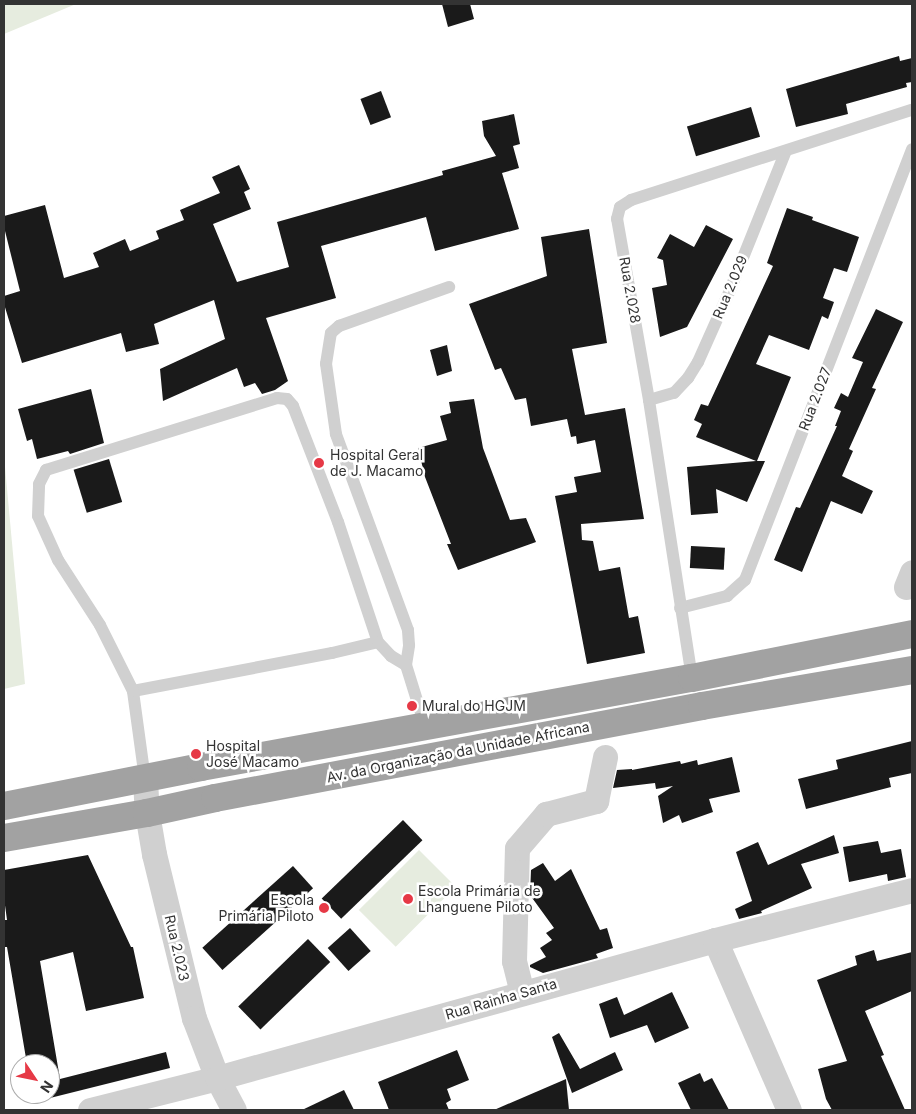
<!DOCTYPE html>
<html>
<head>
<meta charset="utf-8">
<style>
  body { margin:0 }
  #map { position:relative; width:916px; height:1114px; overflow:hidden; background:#fff; font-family:Inter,sans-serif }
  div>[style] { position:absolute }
  .green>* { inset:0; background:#e6ecdf; transform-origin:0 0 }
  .building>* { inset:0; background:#1a1a1a; transform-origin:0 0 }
  .service>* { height:12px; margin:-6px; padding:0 6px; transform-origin:6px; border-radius:6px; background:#d0d0d0 }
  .minor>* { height:25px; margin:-12.5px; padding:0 12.5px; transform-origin:12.5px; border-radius:12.5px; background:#d0d0d0 }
  .trunk>* { height:28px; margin:-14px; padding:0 14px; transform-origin:14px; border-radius:14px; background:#a2a2a2 }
  .dots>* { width:14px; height:14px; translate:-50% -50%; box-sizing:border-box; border:2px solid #fff; border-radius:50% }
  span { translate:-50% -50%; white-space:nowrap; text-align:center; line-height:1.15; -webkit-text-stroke:5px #fff; paint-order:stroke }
  .street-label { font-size:14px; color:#333 }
  .poi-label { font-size:14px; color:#333 }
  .left { translate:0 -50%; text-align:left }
  .right { translate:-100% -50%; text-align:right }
  .frame { position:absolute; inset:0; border:5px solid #333; pointer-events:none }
  .north { position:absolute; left:10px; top:1054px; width:50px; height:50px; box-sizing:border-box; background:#fff; border:1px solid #adadad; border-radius:50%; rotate:124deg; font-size:14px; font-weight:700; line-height:20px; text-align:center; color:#333 }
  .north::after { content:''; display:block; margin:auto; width:18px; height:22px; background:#e63946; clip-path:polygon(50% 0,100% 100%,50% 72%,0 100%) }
</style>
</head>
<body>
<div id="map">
  <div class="green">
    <div style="clip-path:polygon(4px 4px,76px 4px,4px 34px)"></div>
    <div style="clip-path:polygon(4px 456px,25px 684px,4px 689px)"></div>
    <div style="left:419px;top:850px;width:52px;height:85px;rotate:45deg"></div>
  </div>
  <div class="building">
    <div style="clip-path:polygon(442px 4px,470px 4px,474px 19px,448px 27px)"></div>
    <div style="clip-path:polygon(899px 56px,900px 61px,912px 58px,912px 82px,906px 83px,907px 87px,846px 104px,848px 114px,796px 127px,786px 89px)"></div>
    <div style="left:381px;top:91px;width:28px;height:22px;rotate:69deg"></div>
    <div style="left:751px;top:107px;width:31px;height:67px;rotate:73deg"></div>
    <div style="clip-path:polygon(514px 114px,520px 144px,513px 146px,519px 168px,502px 173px,519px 229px,435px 251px,426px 217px,321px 246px,336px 298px,266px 318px,288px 381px,275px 390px,262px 394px,255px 383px,244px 387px,237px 368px,163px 401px,160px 369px,225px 339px,214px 300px,154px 324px,159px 344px,126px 352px,121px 333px,22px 363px,4px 304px,4px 296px,20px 291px,4px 227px,4px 216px,45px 205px,64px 278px,99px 267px,93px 253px,125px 239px,130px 251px,159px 239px,156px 231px,184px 220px,180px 210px,220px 193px,212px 177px,239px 165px,250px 189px,244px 192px,251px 209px,213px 224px,237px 282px,289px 267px,277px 222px,443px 175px,442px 171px,496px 156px,484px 136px,482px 121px)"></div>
    <div style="clip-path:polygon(787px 208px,813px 217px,812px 220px,859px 237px,847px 272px,834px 268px,823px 298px,834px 302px,828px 319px,822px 316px,809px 350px,769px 335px,756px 364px,791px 377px,757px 461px,765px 461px,747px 502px,716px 489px,718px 513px,691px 515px,687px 467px,756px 461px,696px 437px,702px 424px,694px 420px,701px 404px,708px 406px,773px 266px,767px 263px)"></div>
    <div style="clip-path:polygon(706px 225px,733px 239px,687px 327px,660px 337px,652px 288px,667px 285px,663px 260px,657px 258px,670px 234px,694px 247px)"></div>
    <div style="clip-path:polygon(589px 229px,607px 343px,572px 349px,585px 415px,625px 408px,644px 519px,581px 524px,582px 540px,593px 541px,599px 571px,620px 567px,629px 618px,638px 616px,645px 653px,587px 664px,555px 496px,577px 492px,574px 477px,601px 472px,595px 440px,577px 444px,576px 436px,571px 437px,567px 419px,531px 426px,526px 398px,515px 400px,501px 368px,495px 370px,469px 304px,547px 276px,541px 237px)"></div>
    <div style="clip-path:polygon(876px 309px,903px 322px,872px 388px,876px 389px,849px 449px,853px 451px,842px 476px,873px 491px,862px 514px,831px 501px,802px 572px,774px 560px,796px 507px,800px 508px,837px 426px,835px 426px,841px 411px,834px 408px,841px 393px,848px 397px,863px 362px,852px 358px)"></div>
    <div style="clip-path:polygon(447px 345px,452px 371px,437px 376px,430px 350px)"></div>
    <div style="clip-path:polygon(91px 389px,104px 443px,70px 454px,68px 451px,37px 459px,32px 439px,27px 441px,18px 409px)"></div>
    <div style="clip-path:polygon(474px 399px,483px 448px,510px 520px,526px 518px,536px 542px,458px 570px,447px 544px,451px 544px,425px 477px,418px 448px,447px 440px,440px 416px,451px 413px,449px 402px)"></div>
    <div style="left:109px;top:459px;width:45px;height:37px;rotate:73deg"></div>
    <div style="left:691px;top:546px;width:34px;height:22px;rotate:3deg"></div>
    <div style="clip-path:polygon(912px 741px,912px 773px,889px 778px,891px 787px,806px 809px,798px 779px,838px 769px,836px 760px)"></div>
    <div style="clip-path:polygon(732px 757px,740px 792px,709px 799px,713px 812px,682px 823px,679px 815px,663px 823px,658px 796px,673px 786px,656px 789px,655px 783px,613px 788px,617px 770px,632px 769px,632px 770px,680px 761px,681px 764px,697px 760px,698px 765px)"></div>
    <div style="left:403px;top:820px;width:28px;height:113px;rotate:46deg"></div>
    <div style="clip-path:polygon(834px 835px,839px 853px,801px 864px,812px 888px,761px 911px,762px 913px,739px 919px,735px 909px,752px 901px,736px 852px,758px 842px,768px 865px)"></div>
    <div style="clip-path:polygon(878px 841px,881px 853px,901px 849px,906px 877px,888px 881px,887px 874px,849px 882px,843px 847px)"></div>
    <div style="clip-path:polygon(88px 855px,131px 947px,133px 947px,144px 998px,86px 1011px,73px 952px,40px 961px,60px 1079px,166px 1052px,170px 1068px,34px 1102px,32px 1094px,50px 1094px,50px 1064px,27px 1064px,7px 947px,4px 947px,4px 920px,7px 920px,4px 898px,4px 870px)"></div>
    <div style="clip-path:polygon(543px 863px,555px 881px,571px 869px,600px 930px,607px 928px,613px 948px,596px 954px,598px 958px,543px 973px,530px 967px,530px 965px,546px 957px,540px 948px,552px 940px,546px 933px,554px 928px,530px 895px,531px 870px)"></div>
    <div style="left:293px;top:866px;width:30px;height:122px;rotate:48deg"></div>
    <div style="left:350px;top:928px;width:31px;height:30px;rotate:48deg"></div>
    <div style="left:308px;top:939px;width:32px;height:97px;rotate:46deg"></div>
    <div style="clip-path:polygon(874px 950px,877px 961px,912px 952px,912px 991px,865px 1011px,884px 1055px,881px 1056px,905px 1110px,832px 1110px,826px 1099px,818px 1069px,847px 1061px,817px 980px,857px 965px,855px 956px)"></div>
    <div style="clip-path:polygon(672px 992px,689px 1028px,655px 1043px,647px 1025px,610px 1038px,599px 1004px,617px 997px,624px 1015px)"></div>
    <div style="clip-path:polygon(559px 1033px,580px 1069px,615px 1052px,623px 1070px,572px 1093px,552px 1037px)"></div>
    <div style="clip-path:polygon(457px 1050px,469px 1080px,447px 1089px,451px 1100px,446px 1103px,449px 1110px,389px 1110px,378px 1082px)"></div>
    <div style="clip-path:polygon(700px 1073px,704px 1082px,712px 1078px,729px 1110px,691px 1110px,678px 1083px)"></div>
    <div style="clip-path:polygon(566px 1079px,569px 1110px,494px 1110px)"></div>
    <div style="clip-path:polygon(344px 1090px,354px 1110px,302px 1110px)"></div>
  </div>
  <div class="service">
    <div style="left:649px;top:400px;width:26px;rotate:-16deg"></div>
    <div style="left:674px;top:393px;width:21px;rotate:-47deg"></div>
    <div style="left:688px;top:378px;width:19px;rotate:-58deg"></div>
    <div style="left:698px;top:362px;width:79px;rotate:-66deg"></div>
    <div style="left:730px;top:290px;width:150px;rotate:-68.1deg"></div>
    <div style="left:680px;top:608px;width:49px;rotate:-14.3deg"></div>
    <div style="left:727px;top:596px;width:24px;rotate:-42deg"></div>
    <div style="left:745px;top:580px;width:462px;rotate:-68.8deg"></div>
    <div style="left:692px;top:678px;width:281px;rotate:-98.8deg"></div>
    <div style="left:649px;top:400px;width:184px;rotate:-100deg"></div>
    <div style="left:617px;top:219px;width:12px;rotate:-76deg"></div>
    <div style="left:620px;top:207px;width:13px;rotate:-32deg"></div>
    <div style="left:631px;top:200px;width:295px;rotate:-17.8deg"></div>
    <div style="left:133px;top:691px;width:203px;rotate:-10.8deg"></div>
    <div style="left:332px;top:653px;width:47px;rotate:-13.4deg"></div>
    <div style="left:425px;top:726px;width:64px;rotate:-107.3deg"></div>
    <div style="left:406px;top:665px;width:20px;rotate:-81deg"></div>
    <div style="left:409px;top:645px;width:15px;rotate:-94deg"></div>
    <div style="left:408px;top:630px;width:209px;rotate:-110.2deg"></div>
    <div style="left:336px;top:434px;width:71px;rotate:-98.1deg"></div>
    <div style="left:326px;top:364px;width:31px;rotate:-81deg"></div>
    <div style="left:331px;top:333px;width:11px;rotate:-41deg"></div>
    <div style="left:339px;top:326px;width:117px;rotate:-19.5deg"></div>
    <div style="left:145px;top:779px;width:89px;rotate:-97.8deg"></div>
    <div style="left:133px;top:691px;width:74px;rotate:-116.6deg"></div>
    <div style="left:100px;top:625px;width:77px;rotate:-122.9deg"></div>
    <div style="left:58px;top:560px;width:48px;rotate:-114.4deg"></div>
    <div style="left:38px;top:516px;width:32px;rotate:-88deg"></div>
    <div style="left:39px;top:484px;width:16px;rotate:-63deg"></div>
    <div style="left:46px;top:470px;width:242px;rotate:-17.3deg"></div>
    <div style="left:277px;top:398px;width:10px;rotate:6deg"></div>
    <div style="left:287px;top:399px;width:9px;rotate:49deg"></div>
    <div style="left:293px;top:406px;width:124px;rotate:68.8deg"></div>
    <div style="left:338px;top:522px;width:126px;rotate:71.6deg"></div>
    <div style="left:378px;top:642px;width:19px;rotate:47deg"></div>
    <div style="left:391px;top:656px;width:17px;rotate:31deg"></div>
  </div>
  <div class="minor">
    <div style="left:906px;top:587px;width:16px;rotate:-68deg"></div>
    <div style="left:145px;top:779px;width:34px;rotate:87deg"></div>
    <div style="left:147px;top:813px;width:42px;rotate:80.3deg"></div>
    <div style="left:154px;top:854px;width:169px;rotate:76.3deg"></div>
    <div style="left:194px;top:1018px;width:64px;rotate:69deg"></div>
    <div style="left:217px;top:1078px;width:36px;rotate:62deg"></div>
    <div style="left:715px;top:940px;width:185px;rotate:66.5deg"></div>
    <div style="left:522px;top:993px;width:33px;rotate:-104deg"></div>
    <div style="left:514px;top:961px;width:113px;rotate:-88.5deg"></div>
    <div style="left:517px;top:848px;width:45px;rotate:-49.5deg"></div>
    <div style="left:546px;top:814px;width:52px;rotate:-14.6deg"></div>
    <div style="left:596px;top:801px;width:45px;rotate:-78.4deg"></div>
    <div style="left:90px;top:1110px;width:131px;rotate:-14.1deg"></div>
    <div style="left:217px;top:1078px;width:517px;rotate:-15.49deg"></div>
    <div style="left:715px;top:940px;width:203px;rotate:-14.2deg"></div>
  </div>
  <div class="trunk">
    <div style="left:4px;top:806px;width:201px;rotate:-11.2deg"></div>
    <div style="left:201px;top:767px;width:499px;rotate:-10.3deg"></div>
    <div style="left:692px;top:678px;width:224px;rotate:-11.3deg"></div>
    <div style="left:4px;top:838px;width:145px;rotate:-9.9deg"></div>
    <div style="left:147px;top:813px;width:70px;rotate:-12.4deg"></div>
    <div style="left:215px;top:798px;width:496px;rotate:-10.7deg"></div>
    <div style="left:702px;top:706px;width:213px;rotate:-9.7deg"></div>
  </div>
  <div class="dots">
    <div style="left:319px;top:463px;background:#e63946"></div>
    <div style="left:412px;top:706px;background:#e63946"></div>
    <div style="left:196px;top:754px;background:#e63946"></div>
    <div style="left:408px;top:899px;background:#e63946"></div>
    <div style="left:324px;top:908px;background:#e63946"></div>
  </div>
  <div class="street-label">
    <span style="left:730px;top:287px;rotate:-67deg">Rua 2.029</span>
    <span style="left:630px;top:290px;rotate:80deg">Rua 2.028</span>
    <span style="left:815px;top:399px;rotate:-69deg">Rua 2.027</span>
    <span style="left:458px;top:752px;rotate:-11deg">Av. da Organização da Unidade Africana</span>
    <span style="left:177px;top:948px;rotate:77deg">Rua 2.023</span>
    <span style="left:501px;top:999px;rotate:-16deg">Rua Rainha Santa</span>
  </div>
  <div class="poi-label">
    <span class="left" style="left:330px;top:463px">Hospital Geral<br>de J. Macamo</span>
    <span class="left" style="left:422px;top:706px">Mural do HGJM</span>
    <span class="left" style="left:206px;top:754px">Hospital<br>José Macamo</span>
    <span class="left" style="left:418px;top:899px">Escola Primária de<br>Lhanguene Piloto</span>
    <span class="right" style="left:314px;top:908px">Escola<br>Primária Piloto</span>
  </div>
  <div class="frame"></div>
  <div class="north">N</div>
</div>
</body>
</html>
